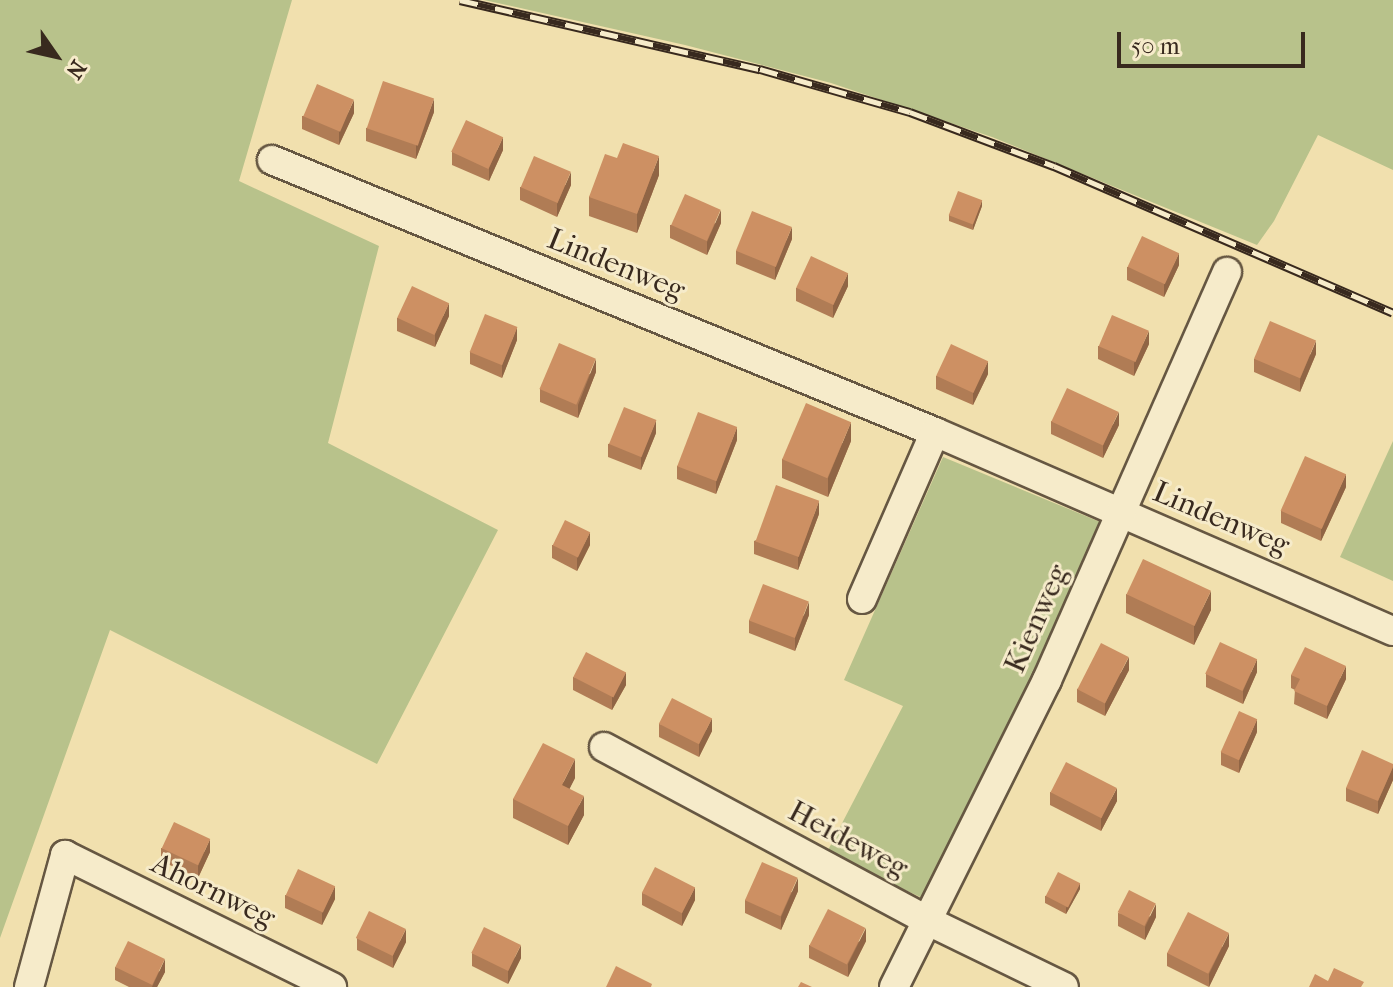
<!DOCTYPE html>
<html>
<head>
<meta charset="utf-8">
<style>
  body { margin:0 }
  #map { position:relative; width:1393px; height:987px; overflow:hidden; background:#f1e0ae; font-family:"IM FELL French Canon",serif }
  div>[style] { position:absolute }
  .green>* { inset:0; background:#b8c28b }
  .roads { filter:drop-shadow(2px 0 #665742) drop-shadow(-2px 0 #665742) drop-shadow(0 2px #665742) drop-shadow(0 -2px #665742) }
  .minor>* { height:28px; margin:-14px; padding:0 14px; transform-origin:14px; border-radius:14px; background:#f6ebca }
  .rail>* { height:9px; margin-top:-4.5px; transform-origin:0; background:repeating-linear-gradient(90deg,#f6ebca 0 18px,#38291e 0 36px); box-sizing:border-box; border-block:2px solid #38291e }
  .wall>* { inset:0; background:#b07c55 }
  .shaded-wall>* { inset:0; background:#906545 }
  .building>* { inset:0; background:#cd9063; transform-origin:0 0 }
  span { translate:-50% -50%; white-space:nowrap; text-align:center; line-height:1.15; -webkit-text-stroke:6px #f6ebca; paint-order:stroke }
  .street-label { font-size:30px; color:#38291e }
  .north { position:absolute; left:16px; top:16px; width:80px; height:80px; -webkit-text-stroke:6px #f6ebca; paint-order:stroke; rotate:124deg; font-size:22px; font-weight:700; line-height:32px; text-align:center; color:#38291e }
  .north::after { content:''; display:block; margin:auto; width:28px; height:36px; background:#38291e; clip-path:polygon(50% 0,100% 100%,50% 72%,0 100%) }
  .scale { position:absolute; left:1117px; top:32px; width:188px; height:36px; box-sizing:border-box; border:4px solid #38291e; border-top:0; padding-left:10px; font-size:24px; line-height:28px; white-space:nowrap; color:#38291e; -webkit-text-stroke:6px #f6ebca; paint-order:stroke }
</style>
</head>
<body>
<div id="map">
  <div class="green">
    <div style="clip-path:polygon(0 0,292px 0,239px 181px,379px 246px,328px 443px,498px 530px,377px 764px,110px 630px,0 938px)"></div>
    <div style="clip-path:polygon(484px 0,1393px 0,1393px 170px,1318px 135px,1274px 221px,1257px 245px,992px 137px,831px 83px,685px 45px)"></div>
    <div style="clip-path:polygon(1393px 441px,1393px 581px,1340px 557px)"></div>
    <div style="clip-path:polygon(943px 457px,1105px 524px,927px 900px,826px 854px,903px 706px,844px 680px)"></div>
  </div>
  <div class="roads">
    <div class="minor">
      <div style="left:272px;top:160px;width:717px;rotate:22.31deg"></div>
      <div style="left:935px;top:432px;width:499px;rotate:23.5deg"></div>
      <div style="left:862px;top:599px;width:182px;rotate:-66.4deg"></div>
      <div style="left:604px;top:747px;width:368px;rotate:28.2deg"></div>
      <div style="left:928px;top:921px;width:151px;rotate:25.9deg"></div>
      <div style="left:29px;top:987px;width:137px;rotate:-74.7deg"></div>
      <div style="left:65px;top:855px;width:298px;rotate:26.3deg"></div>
      <div style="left:894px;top:987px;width:343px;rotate:-63.5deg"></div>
      <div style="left:1047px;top:680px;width:446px;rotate:-66.2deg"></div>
    </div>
  </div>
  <div class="rail">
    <div style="left:460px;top:0;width:308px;rotate:13deg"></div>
    <div style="left:760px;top:69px;width:156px;rotate:16deg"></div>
    <div style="left:910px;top:112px;width:154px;rotate:20.6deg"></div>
    <div style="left:1054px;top:166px;width:369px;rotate:23.4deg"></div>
  </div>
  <div class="wall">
    <div style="clip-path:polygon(434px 112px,416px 159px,366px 141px,366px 128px)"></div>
    <div style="clip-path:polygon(354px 113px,339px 145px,302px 129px,302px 116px)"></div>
    <div style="clip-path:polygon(503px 150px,489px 181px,452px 165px,452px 152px)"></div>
    <div style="clip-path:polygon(617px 158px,659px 175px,637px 233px,589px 216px,589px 197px)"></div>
    <div style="clip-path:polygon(571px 185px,557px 217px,520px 200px,520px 187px)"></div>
    <div style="clip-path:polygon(982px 206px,973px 230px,949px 221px,949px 215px)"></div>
    <div style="clip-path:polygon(721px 223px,707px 255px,670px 238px,670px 225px)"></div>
    <div style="clip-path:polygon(792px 239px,775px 280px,736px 264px,736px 251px)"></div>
    <div style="clip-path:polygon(1179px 265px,1164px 297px,1127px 280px,1127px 267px)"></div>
    <div style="clip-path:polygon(848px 286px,833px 318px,796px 301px,796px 288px)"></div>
    <div style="clip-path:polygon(449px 316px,435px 347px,397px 331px,397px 318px)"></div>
    <div style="clip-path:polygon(517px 340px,502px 378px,470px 364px,470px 352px)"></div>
    <div style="clip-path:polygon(1149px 344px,1134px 376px,1098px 359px,1098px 346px)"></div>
    <div style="clip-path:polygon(1316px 354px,1300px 392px,1254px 372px,1254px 359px)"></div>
    <div style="clip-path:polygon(596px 372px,578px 418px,540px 402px,540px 389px)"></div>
    <div style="clip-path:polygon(988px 374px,973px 405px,936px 389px,936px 376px)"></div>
    <div style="clip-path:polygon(1051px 421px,1119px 425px,1103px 458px,1051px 434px)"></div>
    <div style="clip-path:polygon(656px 433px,641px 470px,608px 457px,608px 444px)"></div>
    <div style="clip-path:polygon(737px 440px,716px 494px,677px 479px,677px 466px)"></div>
    <div style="clip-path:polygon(851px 441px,828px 497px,782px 478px,782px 459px)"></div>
    <div style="clip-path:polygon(1346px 487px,1321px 541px,1281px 523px,1281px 511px)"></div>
    <div style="clip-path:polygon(819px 514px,798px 570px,754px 554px,754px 541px)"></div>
    <div style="clip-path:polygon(552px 545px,590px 545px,577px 571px,552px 558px)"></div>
    <div style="clip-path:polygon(1126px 594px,1211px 610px,1194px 645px,1126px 613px)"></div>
    <div style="clip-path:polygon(809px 615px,795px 651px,749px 633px,749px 620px)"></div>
    <div style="clip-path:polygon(1129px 670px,1105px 716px,1077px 702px,1077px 689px)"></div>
    <div style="clip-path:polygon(1257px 672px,1243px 704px,1206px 687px,1206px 674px)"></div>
    <div style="clip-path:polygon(1291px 675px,1346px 679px,1327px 719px,1294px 704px,1295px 690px,1291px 688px)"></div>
    <div style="clip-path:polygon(573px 677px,626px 685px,612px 710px,573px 690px)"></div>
    <div style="clip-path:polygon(659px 724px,712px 731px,699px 757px,659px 737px)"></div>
    <div style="clip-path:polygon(1257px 732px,1239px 773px,1221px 765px,1221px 752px)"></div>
    <div style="clip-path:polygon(1393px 764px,1393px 780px,1378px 814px,1346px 801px,1346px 788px)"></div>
    <div style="clip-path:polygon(575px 778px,569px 789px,584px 815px,568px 845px,513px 818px,513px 799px)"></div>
    <div style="clip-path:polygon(1050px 792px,1117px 801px,1101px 831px,1050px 805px)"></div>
    <div style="clip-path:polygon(161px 848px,210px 852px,198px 878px,161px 861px)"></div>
    <div style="clip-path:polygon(1080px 889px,1066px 914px,1045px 903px,1045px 896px)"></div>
    <div style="clip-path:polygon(798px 891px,781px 930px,745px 913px,745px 900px)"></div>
    <div style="clip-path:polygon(642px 893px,695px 900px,682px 926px,642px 905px)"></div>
    <div style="clip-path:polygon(285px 895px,335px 899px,322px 925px,285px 908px)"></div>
    <div style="clip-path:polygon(1118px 913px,1156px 917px,1145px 940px,1118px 926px)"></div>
    <div style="clip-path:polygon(357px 938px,406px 942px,393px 968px,357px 950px)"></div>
    <div style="clip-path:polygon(866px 941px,848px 977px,809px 958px,809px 945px)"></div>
    <div style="clip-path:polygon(1229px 946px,1209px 987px,1167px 966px,1167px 953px)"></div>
    <div style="clip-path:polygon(472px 953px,521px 958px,508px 984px,472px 966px)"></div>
    <div style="clip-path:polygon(115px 967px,165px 972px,157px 987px,129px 987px,115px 980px)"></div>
  </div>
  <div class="shaded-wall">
    <div style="clip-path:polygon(434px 99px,434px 112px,416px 159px,416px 146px)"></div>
    <div style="clip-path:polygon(354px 100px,354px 113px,339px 145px,339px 132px)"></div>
    <div style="clip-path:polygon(503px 137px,503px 150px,489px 181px,489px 168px)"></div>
    <div style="clip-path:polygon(659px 156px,659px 175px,637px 233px,637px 214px)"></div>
    <div style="clip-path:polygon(571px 172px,571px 185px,557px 217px,557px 204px)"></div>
    <div style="clip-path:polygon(982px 200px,982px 206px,973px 230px,973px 224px)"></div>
    <div style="clip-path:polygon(721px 210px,721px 223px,707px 255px,707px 242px)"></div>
    <div style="clip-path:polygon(792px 227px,792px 239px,775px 280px,775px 267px)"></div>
    <div style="clip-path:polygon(1179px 253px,1179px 265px,1164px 297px,1164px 284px)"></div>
    <div style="clip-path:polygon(848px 273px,848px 286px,833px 318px,833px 305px)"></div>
    <div style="clip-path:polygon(449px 303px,449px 316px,435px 347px,435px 334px)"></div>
    <div style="clip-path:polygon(517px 327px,517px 340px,502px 378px,502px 365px)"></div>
    <div style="clip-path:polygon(1149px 331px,1149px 344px,1134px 376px,1134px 363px)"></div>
    <div style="clip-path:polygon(1316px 341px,1316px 354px,1300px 392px,1300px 379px)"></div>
    <div style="clip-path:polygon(596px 359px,596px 372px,578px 418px,578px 405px)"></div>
    <div style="clip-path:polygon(988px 361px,988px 374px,973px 405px,973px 392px)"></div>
    <div style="clip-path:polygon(1119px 412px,1119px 425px,1103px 458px,1103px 445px)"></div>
    <div style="clip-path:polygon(656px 420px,656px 433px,641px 470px,641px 457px)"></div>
    <div style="clip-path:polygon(851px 422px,851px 441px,828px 497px,828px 478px)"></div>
    <div style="clip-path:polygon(737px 427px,737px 440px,716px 494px,716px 481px)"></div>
    <div style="clip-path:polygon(1346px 474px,1346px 487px,1321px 541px,1321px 528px)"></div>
    <div style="clip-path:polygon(819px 501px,819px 514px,798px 570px,798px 557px)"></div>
    <div style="clip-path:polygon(590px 532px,590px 545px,577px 571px,577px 558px)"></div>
    <div style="clip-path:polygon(1211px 591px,1211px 610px,1194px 645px,1194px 626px)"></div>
    <div style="clip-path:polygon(809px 602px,809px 615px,795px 651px,795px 638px)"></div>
    <div style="clip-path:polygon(1129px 657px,1129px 670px,1105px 716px,1105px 703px)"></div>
    <div style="clip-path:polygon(1257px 659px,1257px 672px,1243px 704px,1243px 691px)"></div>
    <div style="clip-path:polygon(1346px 666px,1346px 679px,1327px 719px,1327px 706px)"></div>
    <div style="clip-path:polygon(626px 672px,626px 685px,612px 710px,612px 697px)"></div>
    <div style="clip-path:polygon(712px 718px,712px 731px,699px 757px,699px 744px)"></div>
    <div style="clip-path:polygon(1257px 719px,1257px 732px,1239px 773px,1239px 760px)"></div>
    <div style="clip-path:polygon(575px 759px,575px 778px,562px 804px,562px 785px)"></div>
    <div style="clip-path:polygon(1393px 767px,1393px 780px,1378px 814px,1378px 801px)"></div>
    <div style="clip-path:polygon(1117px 788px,1117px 801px,1101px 831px,1101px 818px)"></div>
    <div style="clip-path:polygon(584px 796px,584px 815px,568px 845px,568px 826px)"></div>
    <div style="clip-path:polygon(210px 839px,210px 852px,198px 878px,198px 866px)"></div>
    <div style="clip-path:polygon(798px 878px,798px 891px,781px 930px,781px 917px)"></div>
    <div style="clip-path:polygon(1080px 883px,1080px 889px,1066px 914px,1066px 908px)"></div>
    <div style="clip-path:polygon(335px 886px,335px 899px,322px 925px,322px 913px)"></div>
    <div style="clip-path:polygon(695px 887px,695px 900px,682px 926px,682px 913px)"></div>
    <div style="clip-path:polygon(1156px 904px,1156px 917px,1145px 940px,1145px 927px)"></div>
    <div style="clip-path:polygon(866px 928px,866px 941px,848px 977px,848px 964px)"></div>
    <div style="clip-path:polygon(406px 929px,406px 942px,393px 968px,393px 955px)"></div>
    <div style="clip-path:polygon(1229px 933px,1229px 946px,1209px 987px,1209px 974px)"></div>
    <div style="clip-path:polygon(521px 945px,521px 958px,508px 984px,508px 971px)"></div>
    <div style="clip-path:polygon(165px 959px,165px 972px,157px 987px,152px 987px)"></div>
  </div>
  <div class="building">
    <div style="left:383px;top:81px;width:54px;height:50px;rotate:19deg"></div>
    <div style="left:317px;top:84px;width:40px;height:35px;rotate:23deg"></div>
    <div style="left:466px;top:120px;width:41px;height:35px;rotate:25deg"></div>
    <div style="clip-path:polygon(623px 143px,659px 156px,637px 214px,589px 197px,605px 154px,617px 158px)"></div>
    <div style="left:534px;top:156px;width:40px;height:34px;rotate:23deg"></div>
    <div style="left:958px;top:191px;width:26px;height:26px;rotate:21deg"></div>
    <div style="left:685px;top:194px;width:39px;height:34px;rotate:24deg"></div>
    <div style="left:752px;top:211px;width:43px;height:43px;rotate:22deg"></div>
    <div style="left:1142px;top:236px;width:41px;height:34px;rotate:25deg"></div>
    <div style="left:811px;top:256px;width:41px;height:35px;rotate:25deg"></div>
    <div style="left:412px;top:286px;width:41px;height:35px;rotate:25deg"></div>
    <div style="left:485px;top:314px;width:35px;height:41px;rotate:22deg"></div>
    <div style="left:1112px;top:315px;width:40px;height:34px;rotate:23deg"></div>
    <div style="left:1270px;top:321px;width:50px;height:41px;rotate:23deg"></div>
    <div style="left:559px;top:343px;width:40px;height:50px;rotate:23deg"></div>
    <div style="left:951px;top:344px;width:41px;height:35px;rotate:25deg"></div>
    <div style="left:1067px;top:388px;width:57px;height:37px;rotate:25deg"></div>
    <div style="left:806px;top:403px;width:49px;height:61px;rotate:23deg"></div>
    <div style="left:624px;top:407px;width:35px;height:40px;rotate:22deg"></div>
    <div style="left:698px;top:412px;width:42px;height:58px;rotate:21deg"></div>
    <div style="left:1305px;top:456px;width:45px;height:60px;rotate:24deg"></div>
    <div style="left:776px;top:485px;width:46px;height:60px;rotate:20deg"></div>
    <div style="left:565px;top:520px;width:28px;height:28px;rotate:26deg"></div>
    <div style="left:1143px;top:559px;width:75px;height:39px;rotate:25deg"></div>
    <div style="left:763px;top:584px;width:49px;height:39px;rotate:21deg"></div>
    <div style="left:1220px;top:642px;width:41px;height:35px;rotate:25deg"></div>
    <div style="left:1101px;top:643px;width:31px;height:52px;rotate:27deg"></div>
    <div style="clip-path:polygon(1305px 647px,1346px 666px,1327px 706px,1294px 691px,1300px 679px,1291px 675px)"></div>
    <div style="left:586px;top:652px;width:45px;height:28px;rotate:27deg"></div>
    <div style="left:672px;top:698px;width:45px;height:29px;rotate:27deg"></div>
    <div style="left:1239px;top:711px;width:20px;height:45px;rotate:24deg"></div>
    <div style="clip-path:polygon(543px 743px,575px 759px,562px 785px,584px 796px,568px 826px,513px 799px)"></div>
    <div style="clip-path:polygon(1362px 750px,1393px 764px,1393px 767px,1378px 801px,1346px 788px)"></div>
    <div style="left:1066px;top:762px;width:57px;height:34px;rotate:27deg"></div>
    <div style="left:174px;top:822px;width:40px;height:29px;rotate:25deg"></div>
    <div style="left:762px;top:862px;width:39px;height:42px;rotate:24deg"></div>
    <div style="left:655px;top:867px;width:45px;height:29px;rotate:27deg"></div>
    <div style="left:298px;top:869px;width:41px;height:29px;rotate:25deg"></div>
    <div style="left:1058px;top:872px;width:25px;height:27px;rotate:27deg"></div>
    <div style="left:1129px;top:890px;width:30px;height:25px;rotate:27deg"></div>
    <div style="left:828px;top:909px;width:42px;height:41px;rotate:27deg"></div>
    <div style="left:369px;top:911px;width:41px;height:30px;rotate:26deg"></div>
    <div style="left:1188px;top:912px;width:46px;height:46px;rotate:27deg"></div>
    <div style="left:484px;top:927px;width:41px;height:29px;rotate:26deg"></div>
    <div style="left:128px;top:941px;width:41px;height:29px;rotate:26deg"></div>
    <div style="clip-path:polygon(616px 966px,652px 984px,651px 987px,606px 987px)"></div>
    <div style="clip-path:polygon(1334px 968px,1364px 982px,1361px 987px,1309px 987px,1315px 974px,1328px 981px)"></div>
    <div style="clip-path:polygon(801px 982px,812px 987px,798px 987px)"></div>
  </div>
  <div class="street-label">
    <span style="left:616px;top:265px;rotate:22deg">Lindenweg</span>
    <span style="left:1221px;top:519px;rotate:23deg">Lindenweg</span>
    <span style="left:1037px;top:619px;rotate:-66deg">Kienweg</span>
    <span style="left:848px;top:840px;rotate:28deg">Heideweg</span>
    <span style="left:213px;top:891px;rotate:26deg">Ahornweg</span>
  </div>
  <div class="north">N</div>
  <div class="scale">50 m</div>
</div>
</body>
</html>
